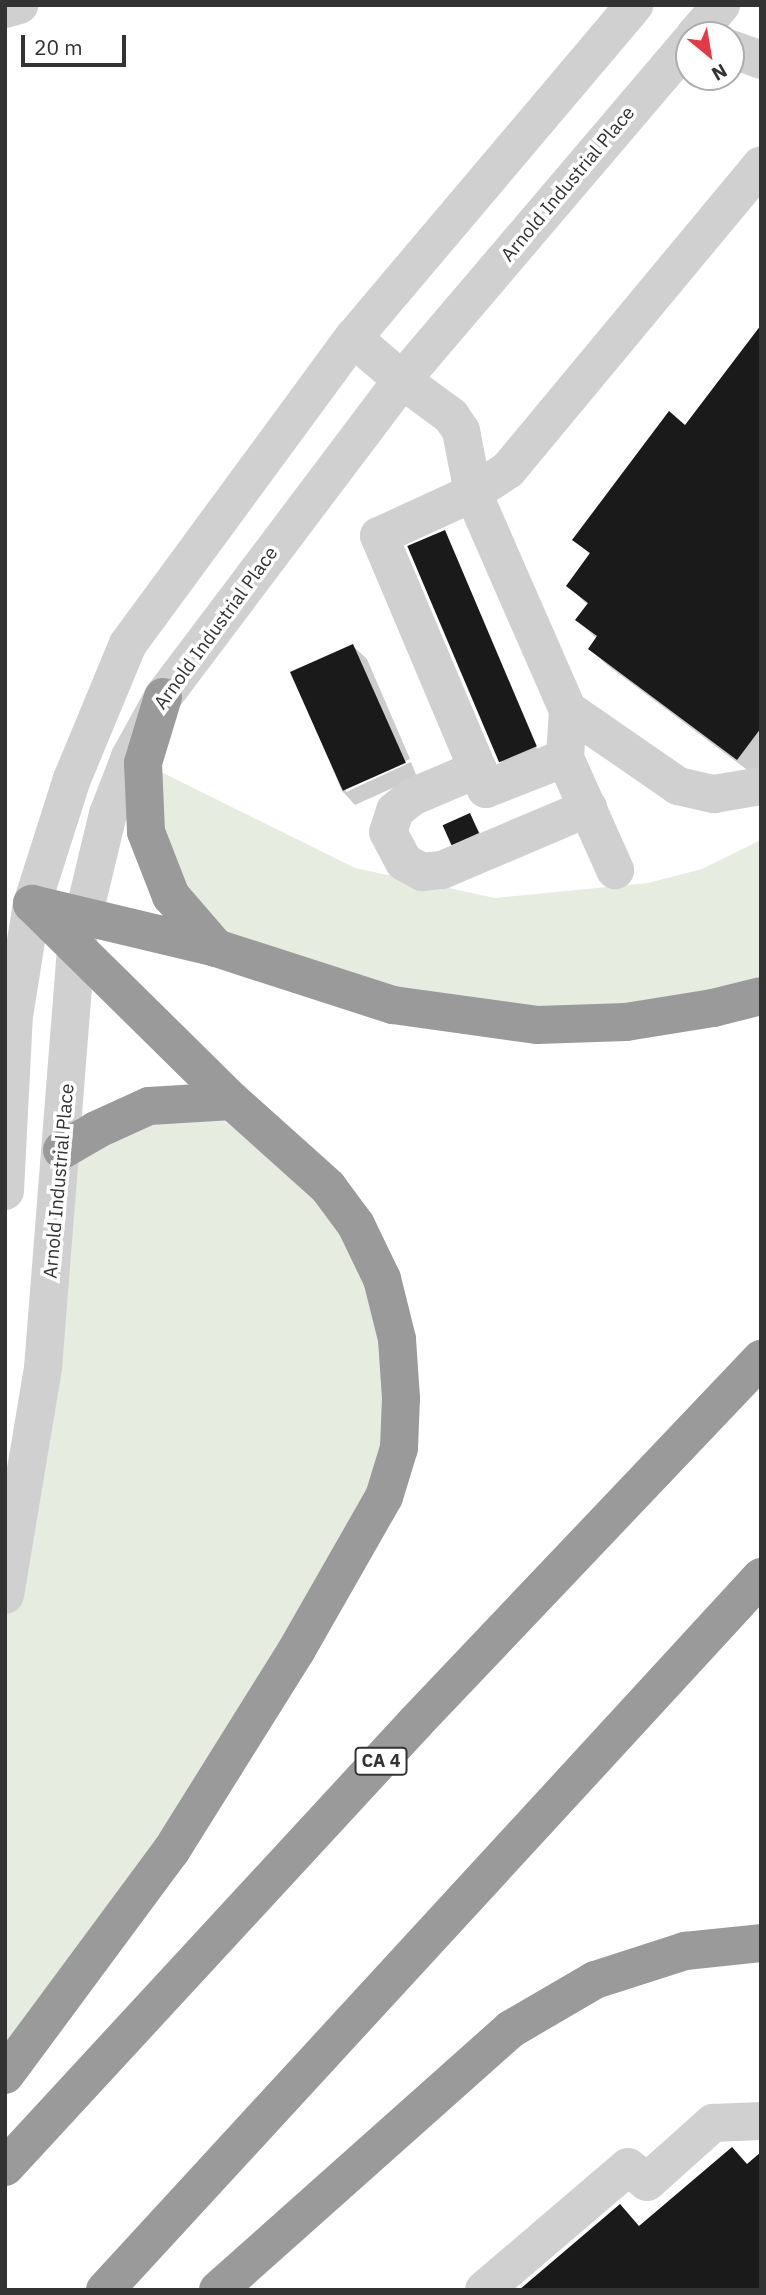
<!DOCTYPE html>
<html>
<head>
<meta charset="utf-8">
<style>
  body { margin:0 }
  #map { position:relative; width:766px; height:2295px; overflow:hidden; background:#fff; font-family:"IBM Plex Sans",sans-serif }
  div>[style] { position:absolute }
  .green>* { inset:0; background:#e6ecdf }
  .shadow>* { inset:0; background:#0003; transform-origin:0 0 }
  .building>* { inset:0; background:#1a1a1a; transform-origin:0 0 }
  .minor>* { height:38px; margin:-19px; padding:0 19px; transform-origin:19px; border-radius:19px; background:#d0d0d0 }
  .highway>* { height:38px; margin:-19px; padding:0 19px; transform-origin:19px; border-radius:19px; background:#9a9a9a }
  span { translate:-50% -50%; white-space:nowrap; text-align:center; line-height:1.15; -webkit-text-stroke:7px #fff; paint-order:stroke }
  .shield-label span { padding:2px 5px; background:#fff; border:2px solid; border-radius:5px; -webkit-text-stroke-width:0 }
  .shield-label { font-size:18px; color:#333; font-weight:700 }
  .street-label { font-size:19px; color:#333 }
  .frame { position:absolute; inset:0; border:7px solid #333; pointer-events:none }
  .north { position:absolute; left:675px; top:21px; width:70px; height:70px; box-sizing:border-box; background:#fff; border:2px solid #adadad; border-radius:50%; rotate:150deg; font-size:19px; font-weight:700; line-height:28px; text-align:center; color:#333 }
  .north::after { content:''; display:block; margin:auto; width:24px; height:32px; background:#e63946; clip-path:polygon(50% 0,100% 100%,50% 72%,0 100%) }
  .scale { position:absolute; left:21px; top:35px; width:105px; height:32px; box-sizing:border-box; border:4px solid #333; border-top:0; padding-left:9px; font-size:21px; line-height:24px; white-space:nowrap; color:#333; -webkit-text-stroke:5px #fff; paint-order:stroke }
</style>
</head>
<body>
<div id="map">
  <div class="green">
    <div style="clip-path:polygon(143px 763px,355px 868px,495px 898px,648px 883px,702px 869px,761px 840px,761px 996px,537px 1025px,216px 948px,171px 896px)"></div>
    <div style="clip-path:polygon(232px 1101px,382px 1279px,384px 1497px,5px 2075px,5px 1595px,62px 1150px)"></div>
  </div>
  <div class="shadow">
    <div style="clip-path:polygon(761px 328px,761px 767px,754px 775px,607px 665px,590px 649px,597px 639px,577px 620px,588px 605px,568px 586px,591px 555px,574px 540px,686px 428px)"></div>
    <div style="left:445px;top:532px;width:239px;height:38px;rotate:67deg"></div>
    <div style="clip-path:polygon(353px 646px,367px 659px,410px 759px,346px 788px,346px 792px,411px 762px,417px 777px,355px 805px,342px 791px,292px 672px)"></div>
    <div style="clip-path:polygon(470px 815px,482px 837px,456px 848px,452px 844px)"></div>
  </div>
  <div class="building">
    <div style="clip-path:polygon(761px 325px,761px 728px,737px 760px,588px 649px,597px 636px,575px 620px,588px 603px,566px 586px,590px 553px,572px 540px,669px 411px,685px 425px)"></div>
    <div style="left:445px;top:530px;width:235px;height:41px;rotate:67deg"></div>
    <div style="left:353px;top:644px;width:130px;height:69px;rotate:66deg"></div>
    <div style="left:470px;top:813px;width:22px;height:30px;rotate:66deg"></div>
    <div style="clip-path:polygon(732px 2147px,747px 2164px,761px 2152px,761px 2290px,519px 2290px,620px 2204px,639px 2226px)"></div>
  </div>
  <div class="minor">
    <div style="left:5px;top:9px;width:15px;rotate:-16deg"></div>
    <div style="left:695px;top:35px;width:40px;rotate:-49deg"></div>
    <div style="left:731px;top:49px;width:32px;rotate:20deg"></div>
    <div style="left:353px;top:338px;width:65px;rotate:40.6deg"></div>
    <div style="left:402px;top:380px;width:61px;rotate:36.3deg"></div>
    <div style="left:451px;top:416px;width:18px;rotate:56deg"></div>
    <div style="left:461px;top:431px;width:63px;rotate:79deg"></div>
    <div style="left:473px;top:493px;width:237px;rotate:66.4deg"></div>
    <div style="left:568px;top:710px;width:134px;rotate:34.6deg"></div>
    <div style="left:678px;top:786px;width:37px;rotate:13deg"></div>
    <div style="left:714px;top:794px;width:48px;rotate:-9.7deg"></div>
    <div style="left:568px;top:710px;width:48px;rotate:93.6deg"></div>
    <div style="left:565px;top:758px;width:85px;rotate:158.6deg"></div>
    <div style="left:486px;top:789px;width:275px;rotate:-112.9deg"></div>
    <div style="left:379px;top:536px;width:103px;rotate:-24.6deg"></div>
    <div style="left:473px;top:493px;width:42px;rotate:-33.3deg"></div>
    <div style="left:508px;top:470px;width:396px;rotate:-50.3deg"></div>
    <div style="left:565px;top:758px;width:123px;rotate:65.9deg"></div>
    <div style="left:478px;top:769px;width:72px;rotate:157deg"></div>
    <div style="left:412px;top:797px;width:22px;rotate:141deg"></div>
    <div style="left:395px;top:811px;width:22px;rotate:108deg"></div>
    <div style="left:388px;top:832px;width:34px;rotate:62deg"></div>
    <div style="left:404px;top:862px;width:21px;rotate:29deg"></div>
    <div style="left:422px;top:872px;width:20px;rotate:-6deg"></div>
    <div style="left:442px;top:870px;width:159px;rotate:-23deg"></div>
    <div style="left:5px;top:1191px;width:175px;rotate:-87.1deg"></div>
    <div style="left:14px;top:1016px;width:113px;rotate:-80.9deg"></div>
    <div style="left:32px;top:904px;width:131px;rotate:-72.3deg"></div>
    <div style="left:72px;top:779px;width:146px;rotate:-67.5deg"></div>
    <div style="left:128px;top:644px;width:380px;rotate:-53.7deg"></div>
    <div style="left:353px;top:338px;width:436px;rotate:-49.8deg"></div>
    <div style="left:5px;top:1595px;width:230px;rotate:-80.5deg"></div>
    <div style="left:43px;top:1368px;width:422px;rotate:-85.5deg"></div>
    <div style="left:76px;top:947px;width:137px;rotate:-76.5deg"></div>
    <div style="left:108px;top:814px;width:61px;rotate:-68.9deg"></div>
    <div style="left:130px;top:757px;width:68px;rotate:-61.2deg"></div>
    <div style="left:163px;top:697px;width:397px;rotate:-53deg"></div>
    <div style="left:402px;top:380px;width:443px;rotate:-49.6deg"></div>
    <div style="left:484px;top:2290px;width:189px;rotate:-40.5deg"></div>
    <div style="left:628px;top:2167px;width:24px;rotate:38deg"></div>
    <div style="left:647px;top:2182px;width:89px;rotate:-41.8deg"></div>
    <div style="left:713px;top:2123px;width:48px;rotate:-2.4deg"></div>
  </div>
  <div class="highway">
    <div style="left:163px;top:697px;width:69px;rotate:106.9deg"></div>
    <div style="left:143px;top:763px;width:69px;rotate:87.5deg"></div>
    <div style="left:146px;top:832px;width:69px;rotate:68.7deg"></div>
    <div style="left:171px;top:896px;width:69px;rotate:49.1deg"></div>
    <div style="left:32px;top:904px;width:189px;rotate:13.4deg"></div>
    <div style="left:216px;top:948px;width:186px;rotate:17.9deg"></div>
    <div style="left:393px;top:1005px;width:145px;rotate:7.9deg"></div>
    <div style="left:537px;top:1025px;width:89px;rotate:-1.9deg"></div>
    <div style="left:626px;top:1022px;width:88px;rotate:-9.1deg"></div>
    <div style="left:713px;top:1008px;width:49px;rotate:-14deg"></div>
    <div style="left:62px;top:1150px;width:39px;rotate:-30deg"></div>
    <div style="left:96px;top:1130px;width:58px;rotate:-24.4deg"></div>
    <div style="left:149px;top:1106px;width:83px;rotate:-3.4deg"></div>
    <div style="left:5px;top:2075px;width:279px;rotate:-53.5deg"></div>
    <div style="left:171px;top:1851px;width:236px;rotate:-58deg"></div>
    <div style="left:296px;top:1651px;width:177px;rotate:-60.3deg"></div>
    <div style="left:384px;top:1497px;width:51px;rotate:-73deg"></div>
    <div style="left:399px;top:1448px;width:50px;rotate:-87.7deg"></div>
    <div style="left:401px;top:1398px;width:59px;rotate:-93.9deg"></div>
    <div style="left:397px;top:1339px;width:62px;rotate:-104deg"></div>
    <div style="left:382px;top:1279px;width:60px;rotate:-115.7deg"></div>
    <div style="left:356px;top:1225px;width:47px;rotate:-126.4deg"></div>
    <div style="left:328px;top:1187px;width:129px;rotate:-138.1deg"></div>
    <div style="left:232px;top:1101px;width:281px;rotate:-135.4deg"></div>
    <div style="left:5px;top:2167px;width:606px;rotate:-47.27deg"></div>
    <div style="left:416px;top:1722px;width:501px;rotate:-46.46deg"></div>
    <div style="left:105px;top:2290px;width:969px;rotate:-47.38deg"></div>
    <div style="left:218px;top:2290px;width:392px;rotate:-41.7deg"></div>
    <div style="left:511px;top:2029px;width:97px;rotate:-30.3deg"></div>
    <div style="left:595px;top:1980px;width:95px;rotate:-17.9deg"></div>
    <div style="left:685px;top:1951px;width:76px;rotate:-6deg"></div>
  </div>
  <div class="shield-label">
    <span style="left:381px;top:1761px">CA 4</span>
  </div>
  <div class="street-label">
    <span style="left:568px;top:184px;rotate:-50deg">Arnold Industrial Place</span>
    <span style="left:216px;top:628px;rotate:-54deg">Arnold Industrial Place</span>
    <span style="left:59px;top:1181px;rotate:-85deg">Arnold Industrial Place</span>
  </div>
  <div class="frame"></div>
  <div class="north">N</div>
  <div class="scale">20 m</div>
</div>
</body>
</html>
